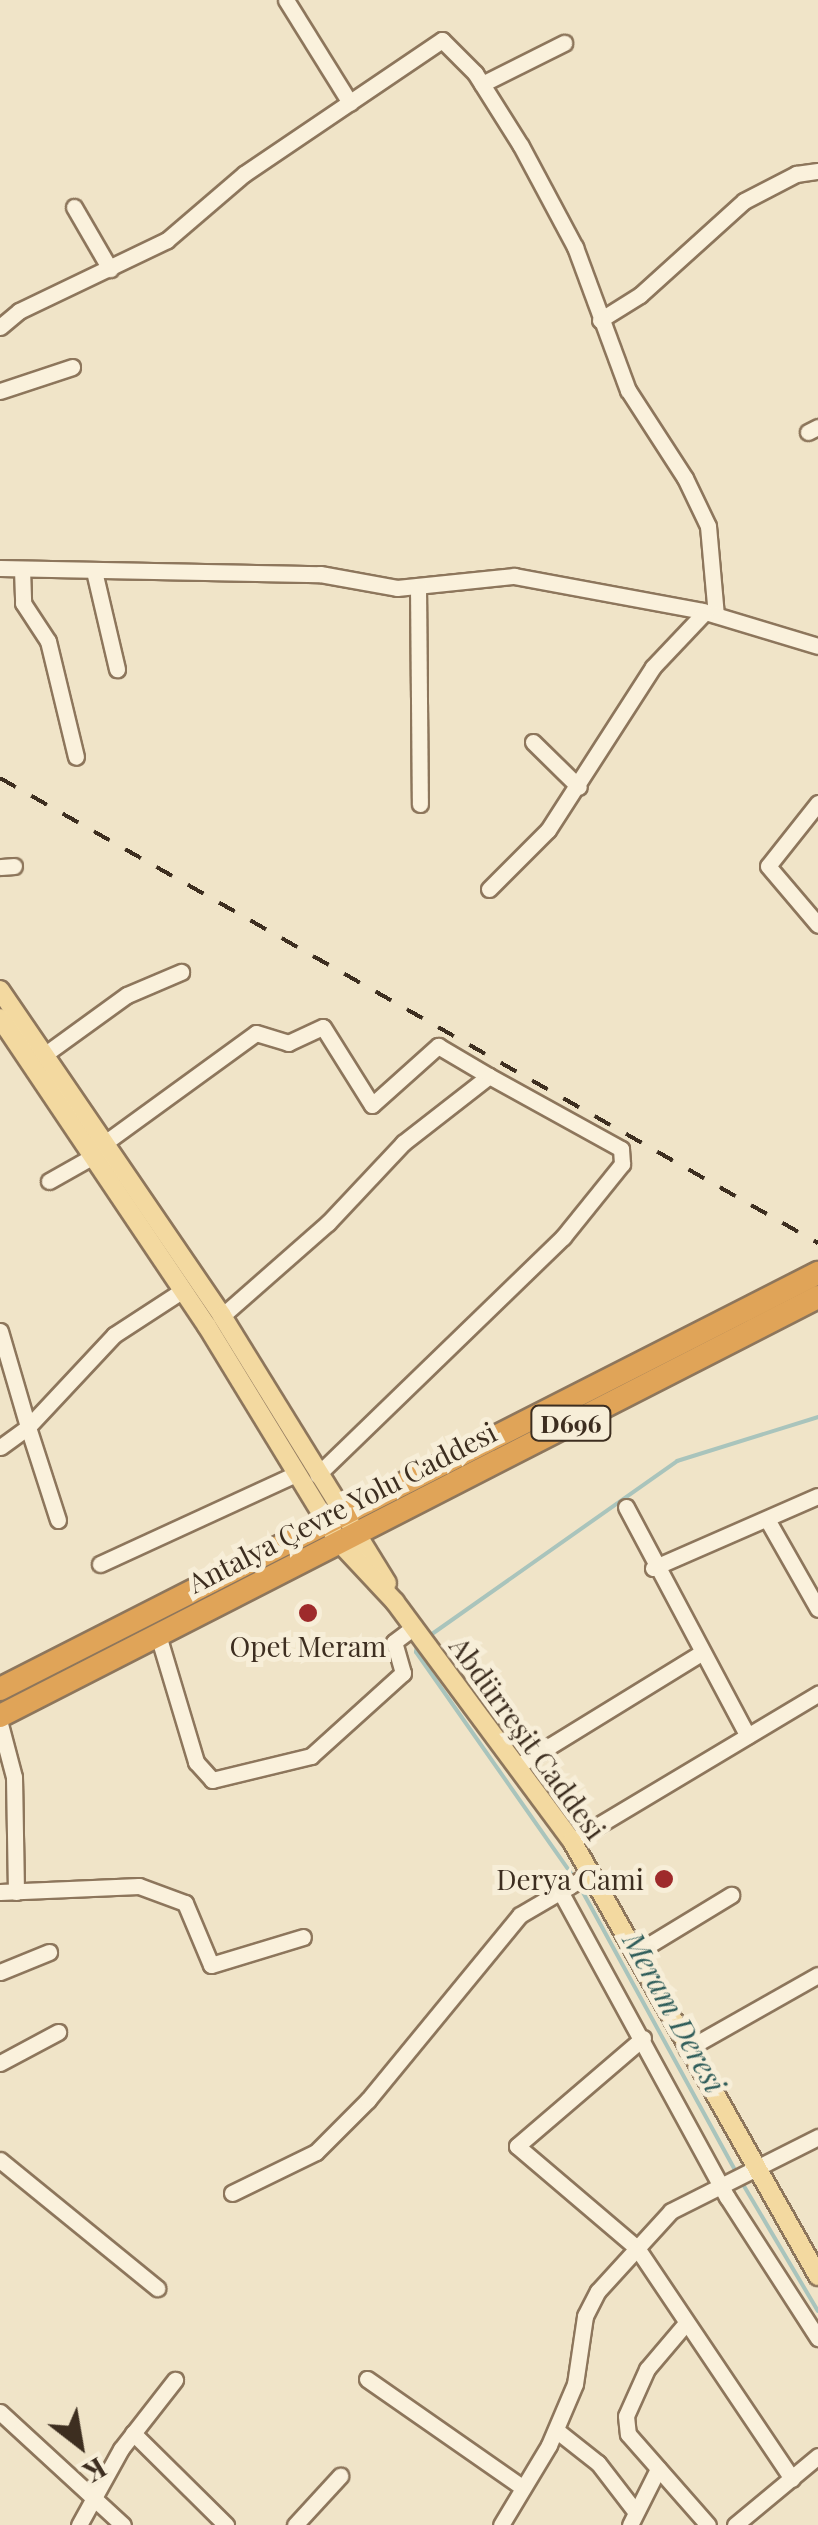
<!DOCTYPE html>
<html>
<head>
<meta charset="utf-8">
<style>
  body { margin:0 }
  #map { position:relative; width:818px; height:2525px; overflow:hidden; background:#f0e4c8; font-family:"Playfair Display",serif }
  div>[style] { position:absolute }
  .stream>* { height:4px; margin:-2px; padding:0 2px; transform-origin:2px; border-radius:2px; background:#a9c4bc }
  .roads { filter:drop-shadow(2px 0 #8d765c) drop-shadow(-2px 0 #8d765c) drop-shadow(0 2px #8d765c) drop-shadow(0 -2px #8d765c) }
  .minor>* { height:15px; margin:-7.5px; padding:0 7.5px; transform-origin:7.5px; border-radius:7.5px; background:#faf1dc }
  .major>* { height:18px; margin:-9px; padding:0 9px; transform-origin:9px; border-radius:9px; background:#f3d9a0 }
  .highway>* { height:22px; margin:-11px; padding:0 11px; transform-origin:11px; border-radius:11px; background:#e0a458 }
  .rail>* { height:4px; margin-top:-2px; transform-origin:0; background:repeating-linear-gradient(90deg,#3d2e20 0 18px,transparent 0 36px) }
  .dots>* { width:28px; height:28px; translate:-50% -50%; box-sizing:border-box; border:5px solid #f7eed8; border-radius:50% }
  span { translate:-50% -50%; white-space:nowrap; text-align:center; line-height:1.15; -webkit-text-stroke:10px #f7eed8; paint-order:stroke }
  .shield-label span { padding:2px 8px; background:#f7eed8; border:2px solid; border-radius:8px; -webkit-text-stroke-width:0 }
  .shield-label { font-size:25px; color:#3d2e20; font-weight:700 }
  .street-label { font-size:28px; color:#3d2e20 }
  .poi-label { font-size:28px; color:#3d2e20 }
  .right { translate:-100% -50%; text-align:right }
  .water-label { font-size:30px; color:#2f5d5a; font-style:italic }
  .north { position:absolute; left:30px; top:2395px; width:100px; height:100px; -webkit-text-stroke:8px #f7eed8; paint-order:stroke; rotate:149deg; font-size:28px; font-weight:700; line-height:40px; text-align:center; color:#3d2e20 }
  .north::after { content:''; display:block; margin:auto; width:35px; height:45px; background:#3d2e20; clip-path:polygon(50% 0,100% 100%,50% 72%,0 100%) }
</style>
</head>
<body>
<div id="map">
  <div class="stream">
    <div style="left:432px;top:1634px;width:300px;rotate:-35.2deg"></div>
    <div style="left:677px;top:1461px;width:148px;rotate:-17.3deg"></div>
    <div style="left:417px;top:1644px;width:8px;rotate:97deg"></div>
    <div style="left:416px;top:1652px;width:277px;rotate:55deg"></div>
    <div style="left:580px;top:1887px;width:325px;rotate:61.3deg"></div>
    <div style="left:741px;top:2181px;width:151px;rotate:59.4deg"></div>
  </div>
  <div class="roads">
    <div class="minor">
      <div style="left:286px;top:0;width:121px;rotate:58.1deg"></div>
      <div style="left:482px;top:84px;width:92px;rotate:-26.6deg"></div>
      <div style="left:74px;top:207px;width:72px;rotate:59.9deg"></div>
      <div style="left:600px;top:320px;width:47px;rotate:-32deg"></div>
      <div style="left:640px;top:295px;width:140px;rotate:-42.1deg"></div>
      <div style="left:744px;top:201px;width:59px;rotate:-27.4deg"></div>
      <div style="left:796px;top:174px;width:22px;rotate:-8deg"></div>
      <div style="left:0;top:327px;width:25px;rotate:-40deg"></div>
      <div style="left:19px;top:311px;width:164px;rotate:-25.6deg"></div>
      <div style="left:167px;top:240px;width:101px;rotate:-40.6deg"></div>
      <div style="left:244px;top:174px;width:239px;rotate:-34.1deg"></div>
      <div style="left:442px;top:40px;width:47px;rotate:45deg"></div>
      <div style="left:475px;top:73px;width:86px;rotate:57.8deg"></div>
      <div style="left:521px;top:146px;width:115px;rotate:61.9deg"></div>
      <div style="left:575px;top:247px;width:153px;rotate:69.7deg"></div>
      <div style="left:628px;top:390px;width:105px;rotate:57.1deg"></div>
      <div style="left:685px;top:478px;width:53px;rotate:64.4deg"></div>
      <div style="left:708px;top:526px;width:89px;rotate:84.9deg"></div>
      <div style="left:0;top:391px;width:76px;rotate:-18.4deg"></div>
      <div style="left:808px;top:432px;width:11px;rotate:-27deg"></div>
      <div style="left:0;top:568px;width:320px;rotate:1.1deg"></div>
      <div style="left:320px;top:574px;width:78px;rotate:10.3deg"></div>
      <div style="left:397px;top:588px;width:118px;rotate:-5.9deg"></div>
      <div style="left:514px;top:576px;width:191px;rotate:10.5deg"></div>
      <div style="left:702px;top:611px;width:121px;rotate:16.8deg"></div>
      <div style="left:22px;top:569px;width:34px;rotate:88deg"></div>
      <div style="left:23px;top:603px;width:45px;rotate:56.7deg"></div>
      <div style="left:48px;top:641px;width:119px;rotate:76.4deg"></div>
      <div style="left:94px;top:571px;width:101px;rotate:76.8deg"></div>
      <div style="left:418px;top:586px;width:218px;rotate:89.5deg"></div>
      <div style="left:533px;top:742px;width:64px;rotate:44.4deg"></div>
      <div style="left:818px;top:803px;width:80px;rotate:128.4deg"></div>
      <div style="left:768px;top:866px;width:77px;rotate:49.7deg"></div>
      <div style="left:0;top:867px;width:14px;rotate:-4deg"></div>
      <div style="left:489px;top:889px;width:83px;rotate:-45deg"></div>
      <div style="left:548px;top:830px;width:194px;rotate:-57.2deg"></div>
      <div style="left:653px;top:667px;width:76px;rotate:-46.6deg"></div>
      <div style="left:44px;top:1055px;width:102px;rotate:-35.9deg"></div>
      <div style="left:127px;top:995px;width:59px;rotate:-23.1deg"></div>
      <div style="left:106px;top:1142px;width:185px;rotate:-36deg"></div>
      <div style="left:256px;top:1033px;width:34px;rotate:17deg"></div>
      <div style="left:288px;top:1043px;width:38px;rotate:-25deg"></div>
      <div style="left:323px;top:1027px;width:92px;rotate:57.9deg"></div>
      <div style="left:372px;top:1105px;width:89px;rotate:-41.8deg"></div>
      <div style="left:438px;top:1046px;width:59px;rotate:30.5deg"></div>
      <div style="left:49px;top:1181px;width:47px;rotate:-29.3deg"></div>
      <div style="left:222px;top:1316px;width:141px;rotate:-41.3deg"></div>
      <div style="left:328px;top:1223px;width:110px;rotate:-46.8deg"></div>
      <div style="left:403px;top:1143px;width:109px;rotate:-37.9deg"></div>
      <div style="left:489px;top:1076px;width:151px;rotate:28.9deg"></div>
      <div style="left:621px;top:1149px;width:15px;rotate:86deg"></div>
      <div style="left:622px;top:1164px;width:94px;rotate:128.9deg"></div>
      <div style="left:563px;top:1237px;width:342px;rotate:135.9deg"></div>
      <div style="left:0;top:1331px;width:100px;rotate:73.7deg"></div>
      <div style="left:28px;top:1427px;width:34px;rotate:144deg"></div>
      <div style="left:626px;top:1507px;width:259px;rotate:62deg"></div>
      <div style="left:58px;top:1520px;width:98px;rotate:-107.9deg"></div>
      <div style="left:28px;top:1427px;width:126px;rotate:-46.9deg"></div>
      <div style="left:114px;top:1335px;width:82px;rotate:-33.1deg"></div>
      <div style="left:768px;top:1521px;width:101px;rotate:60.4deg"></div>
      <div style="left:100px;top:1564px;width:216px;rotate:-24.7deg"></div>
      <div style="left:653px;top:1568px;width:180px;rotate:-23.6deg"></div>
      <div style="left:158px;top:1635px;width:133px;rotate:73.3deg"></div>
      <div style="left:196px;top:1762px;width:24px;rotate:48deg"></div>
      <div style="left:212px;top:1780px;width:102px;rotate:-13.6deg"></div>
      <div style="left:311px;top:1756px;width:124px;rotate:-42.1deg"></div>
      <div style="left:403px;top:1673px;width:32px;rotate:-106deg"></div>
      <div style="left:394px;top:1642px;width:25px;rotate:-37deg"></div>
      <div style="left:0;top:1724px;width:55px;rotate:75.2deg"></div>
      <div style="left:14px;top:1777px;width:115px;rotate:89deg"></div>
      <div style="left:519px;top:1765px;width:214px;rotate:-31.6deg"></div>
      <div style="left:572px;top:1841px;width:287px;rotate:-30.9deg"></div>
      <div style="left:560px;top:1891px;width:349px;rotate:61.4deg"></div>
      <div style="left:727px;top:2197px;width:168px;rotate:57.2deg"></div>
      <div style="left:0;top:1892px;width:139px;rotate:-2.5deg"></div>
      <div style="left:139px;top:1886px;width:49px;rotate:20.3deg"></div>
      <div style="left:185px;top:1903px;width:67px;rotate:67.2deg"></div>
      <div style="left:211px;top:1965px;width:96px;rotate:-16.9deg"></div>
      <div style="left:634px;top:1954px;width:114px;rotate:-31.3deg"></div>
      <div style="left:0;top:1972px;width:53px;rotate:-22.2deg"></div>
      <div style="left:643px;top:2038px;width:166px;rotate:139.4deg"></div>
      <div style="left:517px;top:2146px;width:157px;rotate:40.4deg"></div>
      <div style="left:637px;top:2248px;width:278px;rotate:56.1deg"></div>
      <div style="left:687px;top:2049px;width:150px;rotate:-29.5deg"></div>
      <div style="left:0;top:2063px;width:66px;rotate:-28.1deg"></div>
      <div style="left:0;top:2160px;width:203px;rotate:39.2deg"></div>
      <div style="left:232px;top:2193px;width:93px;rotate:-26deg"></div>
      <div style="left:316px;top:2152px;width:74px;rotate:-45deg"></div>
      <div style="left:368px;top:2100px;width:239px;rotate:-50.6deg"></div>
      <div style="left:520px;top:1915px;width:81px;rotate:-30.4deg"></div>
      <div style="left:686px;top:2323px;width:60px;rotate:130.3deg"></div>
      <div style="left:647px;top:2369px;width:51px;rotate:114.1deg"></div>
      <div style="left:626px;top:2416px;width:18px;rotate:84deg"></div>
      <div style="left:628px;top:2434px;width:121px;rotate:48.7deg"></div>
      <div style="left:367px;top:2379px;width:190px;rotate:34.9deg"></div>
      <div style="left:0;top:2412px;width:167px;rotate:42.6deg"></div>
      <div style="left:556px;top:2430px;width:53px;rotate:38.2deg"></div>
      <div style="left:598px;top:2463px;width:61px;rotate:52.4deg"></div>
      <div style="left:133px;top:2433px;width:131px;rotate:44.7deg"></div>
      <div style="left:79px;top:2525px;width:87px;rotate:-61.1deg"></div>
      <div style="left:121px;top:2449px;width:88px;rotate:-52deg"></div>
      <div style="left:295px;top:2525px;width:67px;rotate:-47.4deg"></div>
      <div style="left:501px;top:2525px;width:93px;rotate:-59deg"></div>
      <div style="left:549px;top:2445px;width:66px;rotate:-66.9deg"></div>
      <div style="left:575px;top:2384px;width:69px;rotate:-81.6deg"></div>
      <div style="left:585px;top:2316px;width:28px;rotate:-63deg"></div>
      <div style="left:598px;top:2291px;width:108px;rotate:-47.6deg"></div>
      <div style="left:671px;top:2211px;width:165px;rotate:-26.7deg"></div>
      <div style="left:630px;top:2525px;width:63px;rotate:-63.4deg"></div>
      <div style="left:735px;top:2525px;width:108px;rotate:-39.7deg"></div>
    </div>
    <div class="major">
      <div style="left:0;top:990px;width:394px;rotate:55.7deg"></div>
      <div style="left:222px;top:1316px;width:314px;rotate:58.3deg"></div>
      <div style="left:0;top:1018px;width:371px;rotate:56.1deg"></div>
      <div style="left:207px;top:1326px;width:252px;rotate:58.6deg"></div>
      <div style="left:338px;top:1541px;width:83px;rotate:46.9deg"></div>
      <div style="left:395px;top:1602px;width:297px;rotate:53.5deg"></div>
      <div style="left:572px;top:1841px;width:500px;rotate:60.5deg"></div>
    </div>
    <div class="highway">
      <div style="left:0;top:1689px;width:918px;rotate:-26.96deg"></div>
      <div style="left:0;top:1716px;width:919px;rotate:-27.12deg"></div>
    </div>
  </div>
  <div class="rail">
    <div style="left:0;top:778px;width:941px;rotate:29.62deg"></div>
  </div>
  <div class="dots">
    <div style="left:308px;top:1613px;background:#9e2a2b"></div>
    <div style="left:664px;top:1879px;background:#9e2a2b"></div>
  </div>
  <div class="shield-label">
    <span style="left:571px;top:1423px">D696</span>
  </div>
  <div class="street-label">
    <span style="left:342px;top:1507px;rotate:-27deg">Antalya Çevre Yolu Caddesi</span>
    <span style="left:528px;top:1738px;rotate:54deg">Abdürreşit Caddesi</span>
  </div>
  <div class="poi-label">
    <span style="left:308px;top:1646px">Opet Meram</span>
    <span class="right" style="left:644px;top:1879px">Derya Cami</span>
  </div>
  <div class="water-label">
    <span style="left:675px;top:2012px;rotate:61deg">Meram Deresi</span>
  </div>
  <div class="north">K</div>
</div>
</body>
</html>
